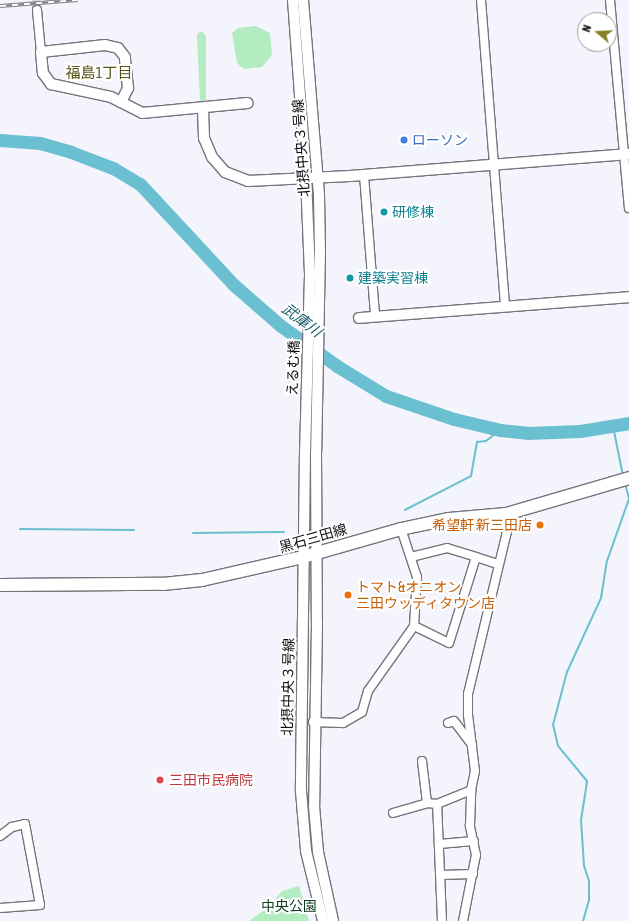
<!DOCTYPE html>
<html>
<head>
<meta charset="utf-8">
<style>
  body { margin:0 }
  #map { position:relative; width:629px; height:921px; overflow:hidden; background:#f4f4fc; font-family:"Asap Condensed","Noto Sans JP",sans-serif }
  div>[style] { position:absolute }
  .green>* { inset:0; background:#b2ecc0 }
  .stream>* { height:2px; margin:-1px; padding:0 1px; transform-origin:1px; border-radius:1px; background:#6abfd0 }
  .river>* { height:13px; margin:-6.5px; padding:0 6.5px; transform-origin:6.5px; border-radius:6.5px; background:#6abfd0 }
  .minor-tunnel>* { height:8px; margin-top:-4px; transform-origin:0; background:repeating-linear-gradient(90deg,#d1d1d9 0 8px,transparent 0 12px) }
  .roads { filter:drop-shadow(1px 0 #75747c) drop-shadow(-1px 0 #75747c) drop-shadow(0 1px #75747c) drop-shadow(0 -1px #75747c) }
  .minor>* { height:8px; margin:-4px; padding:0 4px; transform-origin:4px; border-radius:4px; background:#fff }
  .tertiary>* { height:10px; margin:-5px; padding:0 5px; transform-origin:5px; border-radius:5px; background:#fff }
  .secondary>* { height:12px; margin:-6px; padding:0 6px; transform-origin:6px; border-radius:6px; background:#fff }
  .rail>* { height:3.5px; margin-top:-1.75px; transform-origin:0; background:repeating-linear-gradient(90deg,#fff 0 6px,#808085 0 12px); box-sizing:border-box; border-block:1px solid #808085 }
  .dots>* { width:11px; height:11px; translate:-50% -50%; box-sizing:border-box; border:2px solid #fff; border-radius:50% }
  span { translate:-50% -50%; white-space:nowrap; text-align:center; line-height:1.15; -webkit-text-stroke:4px #fff; paint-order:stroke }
  .shop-label { font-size:14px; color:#366cbe }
  .left { translate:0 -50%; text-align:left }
  .street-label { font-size:14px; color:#0d0d10 }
  .culture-label { font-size:14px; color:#0d838f }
  .food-label { font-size:14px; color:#c56008 }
  .right { translate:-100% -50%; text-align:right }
  .health-label { font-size:14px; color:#be3a42 }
  .park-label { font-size:14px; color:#0a371c }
  .neighbourhood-label { font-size:15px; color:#575519 }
  .water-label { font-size:15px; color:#145c68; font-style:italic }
  .north { position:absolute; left:577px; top:12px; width:40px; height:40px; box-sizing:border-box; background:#fff; border:1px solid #9e9e9f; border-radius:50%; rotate:289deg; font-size:11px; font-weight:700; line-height:16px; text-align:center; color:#0d0d10 }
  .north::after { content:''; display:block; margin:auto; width:14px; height:18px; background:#848129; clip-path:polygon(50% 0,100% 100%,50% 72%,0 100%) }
</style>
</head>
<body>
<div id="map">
  <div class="green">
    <div style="clip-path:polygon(256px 26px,270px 33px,272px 55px,262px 67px,244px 69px,237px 63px,232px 33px,238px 28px)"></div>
    <div style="clip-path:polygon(200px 32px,203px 32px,206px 37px,206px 100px,203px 102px,200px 100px,197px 35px)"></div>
    <div style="clip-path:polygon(299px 886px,309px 921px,249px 921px,266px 909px,282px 891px)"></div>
  </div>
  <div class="stream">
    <div style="left:613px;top:426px;width:51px;rotate:78.7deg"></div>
    <div style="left:625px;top:484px;width:15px;rotate:74deg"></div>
    <div style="left:405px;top:510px;width:74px;rotate:-27.3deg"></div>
    <div style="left:471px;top:476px;width:35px;rotate:-80deg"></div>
    <div style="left:477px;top:442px;width:9px;rotate:-6deg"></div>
    <div style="left:486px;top:441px;width:18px;rotate:-38deg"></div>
    <div style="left:20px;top:529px;width:114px;rotate:0.5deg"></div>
    <div style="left:193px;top:533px;width:91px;rotate:-0.6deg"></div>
    <div style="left:583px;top:921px;width:22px;rotate:-74deg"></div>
    <div style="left:589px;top:900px;width:19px;rotate:-90deg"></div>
    <div style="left:589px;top:881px;width:16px;rotate:-108deg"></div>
    <div style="left:584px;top:866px;width:46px;rotate:-93.7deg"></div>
    <div style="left:581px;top:820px;width:39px;rotate:-81deg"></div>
    <div style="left:587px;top:781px;width:45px;rotate:-129.6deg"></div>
    <div style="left:558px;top:746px;width:22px;rotate:-103deg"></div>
    <div style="left:553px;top:725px;width:55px;rotate:-75.2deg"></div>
    <div style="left:567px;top:672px;width:81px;rotate:-65.3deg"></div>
    <div style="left:601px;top:598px;width:37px;rotate:-81deg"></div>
    <div style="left:607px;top:561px;width:66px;rotate:-70.5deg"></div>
  </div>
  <div class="river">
    <div style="left:0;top:140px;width:40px;rotate:4.3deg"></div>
    <div style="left:40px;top:143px;width:32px;rotate:16deg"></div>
    <div style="left:71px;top:152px;width:45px;rotate:20.9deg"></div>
    <div style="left:113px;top:168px;width:31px;rotate:31deg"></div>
    <div style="left:140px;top:184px;width:138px;rotate:47.1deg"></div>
    <div style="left:234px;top:285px;width:62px;rotate:41.1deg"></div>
    <div style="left:281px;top:326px;width:69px;rotate:35.5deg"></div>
    <div style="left:337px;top:366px;width:57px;rotate:31.5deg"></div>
    <div style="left:386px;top:396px;width:72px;rotate:18.7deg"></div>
    <div style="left:454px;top:419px;width:47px;rotate:13.4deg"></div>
    <div style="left:500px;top:430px;width:27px;rotate:6deg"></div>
    <div style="left:527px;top:433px;width:53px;rotate:-2.2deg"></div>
    <div style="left:580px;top:431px;width:50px;rotate:-9.3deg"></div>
  </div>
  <div class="minor-tunnel">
    <div style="left:36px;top:0;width:10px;rotate:84deg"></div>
  </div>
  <div class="roads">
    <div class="minor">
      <div style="left:481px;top:0;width:307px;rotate:85.5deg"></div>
      <div style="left:610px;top:0;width:209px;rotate:84.8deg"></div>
      <div style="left:37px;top:10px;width:42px;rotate:84.6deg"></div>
      <div style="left:364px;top:175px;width:141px;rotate:85.5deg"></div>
      <div style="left:411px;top:557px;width:37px;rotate:-14deg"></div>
      <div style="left:447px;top:548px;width:30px;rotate:17deg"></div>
      <div style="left:476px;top:557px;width:90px;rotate:107.4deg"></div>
      <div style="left:449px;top:643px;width:39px;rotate:-154deg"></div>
      <div style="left:476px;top:557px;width:23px;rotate:18deg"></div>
      <div style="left:313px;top:722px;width:30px;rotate:2deg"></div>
      <div style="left:343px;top:723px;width:22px;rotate:-30deg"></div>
      <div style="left:362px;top:712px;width:22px;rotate:-74deg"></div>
      <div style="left:368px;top:691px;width:80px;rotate:-54.7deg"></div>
      <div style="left:414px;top:626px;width:49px;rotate:-86.5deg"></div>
      <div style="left:417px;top:577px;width:51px;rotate:-108.4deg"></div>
      <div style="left:448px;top:723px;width:6px;rotate:-18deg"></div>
      <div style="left:454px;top:721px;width:30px;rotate:53deg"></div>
      <div style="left:422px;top:761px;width:42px;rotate:83.2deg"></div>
      <div style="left:427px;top:803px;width:10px;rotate:6deg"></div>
      <div style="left:393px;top:813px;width:35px;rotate:-16deg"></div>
      <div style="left:0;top:836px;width:15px;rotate:-37deg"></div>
      <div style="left:12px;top:827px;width:13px;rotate:-13deg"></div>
      <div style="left:25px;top:824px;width:82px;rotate:79.5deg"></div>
      <div style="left:40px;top:905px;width:40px;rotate:175.7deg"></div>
      <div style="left:439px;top:844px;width:35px;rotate:-5deg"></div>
      <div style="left:441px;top:875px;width:32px;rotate:-2deg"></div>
      <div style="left:442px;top:921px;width:117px;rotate:-92.4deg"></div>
      <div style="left:437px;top:804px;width:37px;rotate:-22deg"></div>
      <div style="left:463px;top:921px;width:67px;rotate:-78.9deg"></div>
      <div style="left:476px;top:855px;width:30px;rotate:-102deg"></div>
      <div style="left:470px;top:826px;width:36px;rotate:-88deg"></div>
      <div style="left:471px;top:790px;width:19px;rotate:-78deg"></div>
      <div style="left:475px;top:771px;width:56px;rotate:-97.1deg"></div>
      <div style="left:468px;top:715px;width:21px;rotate:-90deg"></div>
      <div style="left:468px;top:694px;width:168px;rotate:-76.5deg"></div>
      <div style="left:507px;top:531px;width:17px;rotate:-93deg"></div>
    </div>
    <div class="tertiary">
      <div style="left:293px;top:0;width:178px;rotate:85.8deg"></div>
      <div style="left:306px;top:178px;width:97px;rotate:87.6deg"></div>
      <div style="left:310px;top:275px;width:176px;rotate:91.6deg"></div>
      <div style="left:305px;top:451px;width:340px;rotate:90.7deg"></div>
      <div style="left:301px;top:791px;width:60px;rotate:85.2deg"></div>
      <div style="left:306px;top:851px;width:72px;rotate:76.3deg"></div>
      <div style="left:303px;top:0;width:196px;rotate:85.3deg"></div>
      <div style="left:319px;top:195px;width:56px;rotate:89deg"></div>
      <div style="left:320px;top:251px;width:202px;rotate:91.1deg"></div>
      <div style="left:316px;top:453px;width:170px;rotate:89.7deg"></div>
      <div style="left:317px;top:623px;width:183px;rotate:90.9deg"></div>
      <div style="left:314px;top:806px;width:46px;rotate:85deg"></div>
      <div style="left:318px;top:852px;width:71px;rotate:77.7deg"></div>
      <div style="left:121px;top:102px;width:16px;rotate:-63deg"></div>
      <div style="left:128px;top:88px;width:31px;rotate:-96deg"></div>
      <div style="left:125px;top:57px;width:11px;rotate:-128deg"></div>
      <div style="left:118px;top:48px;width:13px;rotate:-167deg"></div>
      <div style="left:105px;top:45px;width:64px;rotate:173.8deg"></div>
      <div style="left:41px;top:52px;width:21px;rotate:85deg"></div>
      <div style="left:43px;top:73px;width:14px;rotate:54deg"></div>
      <div style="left:51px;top:84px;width:61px;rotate:12.2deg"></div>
      <div style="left:111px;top:97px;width:35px;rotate:27deg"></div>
      <div style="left:142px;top:113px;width:106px;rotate:-5.4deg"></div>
      <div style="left:203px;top:109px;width:29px;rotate:88deg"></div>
      <div style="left:204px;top:138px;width:21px;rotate:67deg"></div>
      <div style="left:212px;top:157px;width:20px;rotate:49deg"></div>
      <div style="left:225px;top:172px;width:25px;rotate:21deg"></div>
      <div style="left:248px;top:181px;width:102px;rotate:-2.8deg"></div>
      <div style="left:350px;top:176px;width:280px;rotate:-4.5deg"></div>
      <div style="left:359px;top:318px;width:271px;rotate:-4.4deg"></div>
    </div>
    <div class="secondary">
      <div style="left:0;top:585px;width:163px;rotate:-0.4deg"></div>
      <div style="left:163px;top:584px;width:39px;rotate:-6deg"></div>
      <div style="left:202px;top:580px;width:104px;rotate:-12.8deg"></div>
      <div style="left:303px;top:557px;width:102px;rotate:-15.9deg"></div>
      <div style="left:401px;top:529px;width:49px;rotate:-11.8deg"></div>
      <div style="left:449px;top:519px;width:57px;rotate:-5deg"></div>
      <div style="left:506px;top:514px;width:128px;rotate:-16.3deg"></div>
    </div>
  </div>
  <div class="rail">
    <div style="left:0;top:6px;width:78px;rotate:-4.4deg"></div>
  </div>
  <div class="dots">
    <div style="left:404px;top:140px;background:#3f7fe0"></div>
    <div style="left:384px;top:212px;background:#0f9aa8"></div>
    <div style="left:350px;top:278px;background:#0f9aa8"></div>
    <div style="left:540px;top:525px;background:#e8710a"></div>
    <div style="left:348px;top:595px;background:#e8710a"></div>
    <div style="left:160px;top:780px;background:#e0444e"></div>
  </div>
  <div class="shop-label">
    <span class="left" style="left:412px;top:140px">ローソン</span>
  </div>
  <div class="street-label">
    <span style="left:301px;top:148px;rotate:-94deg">北摂中央３号線</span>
    <span style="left:293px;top:368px;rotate:-88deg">えるむ橋</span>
    <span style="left:313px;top:538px;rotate:-16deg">黒石三田線</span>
    <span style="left:288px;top:687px;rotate:-89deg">北摂中央３号線</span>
  </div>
  <div class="culture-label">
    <span class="left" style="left:392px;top:212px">研修棟</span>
    <span class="left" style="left:358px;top:278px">建築実習棟</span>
  </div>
  <div class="food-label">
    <span class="right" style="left:532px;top:525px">希望軒 新三田店</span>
    <span class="left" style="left:356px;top:595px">トマト&amp;オニオン<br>三田ウッディタウン店</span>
  </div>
  <div class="health-label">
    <span class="left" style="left:169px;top:780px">三田市民病院</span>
  </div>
  <div class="park-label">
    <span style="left:289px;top:906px">中央公園</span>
  </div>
  <div class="neighbourhood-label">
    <span style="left:99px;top:73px">福島1丁目</span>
  </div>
  <div class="water-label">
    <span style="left:302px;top:320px;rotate:37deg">武庫川</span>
  </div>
  <div class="north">N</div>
</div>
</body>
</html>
